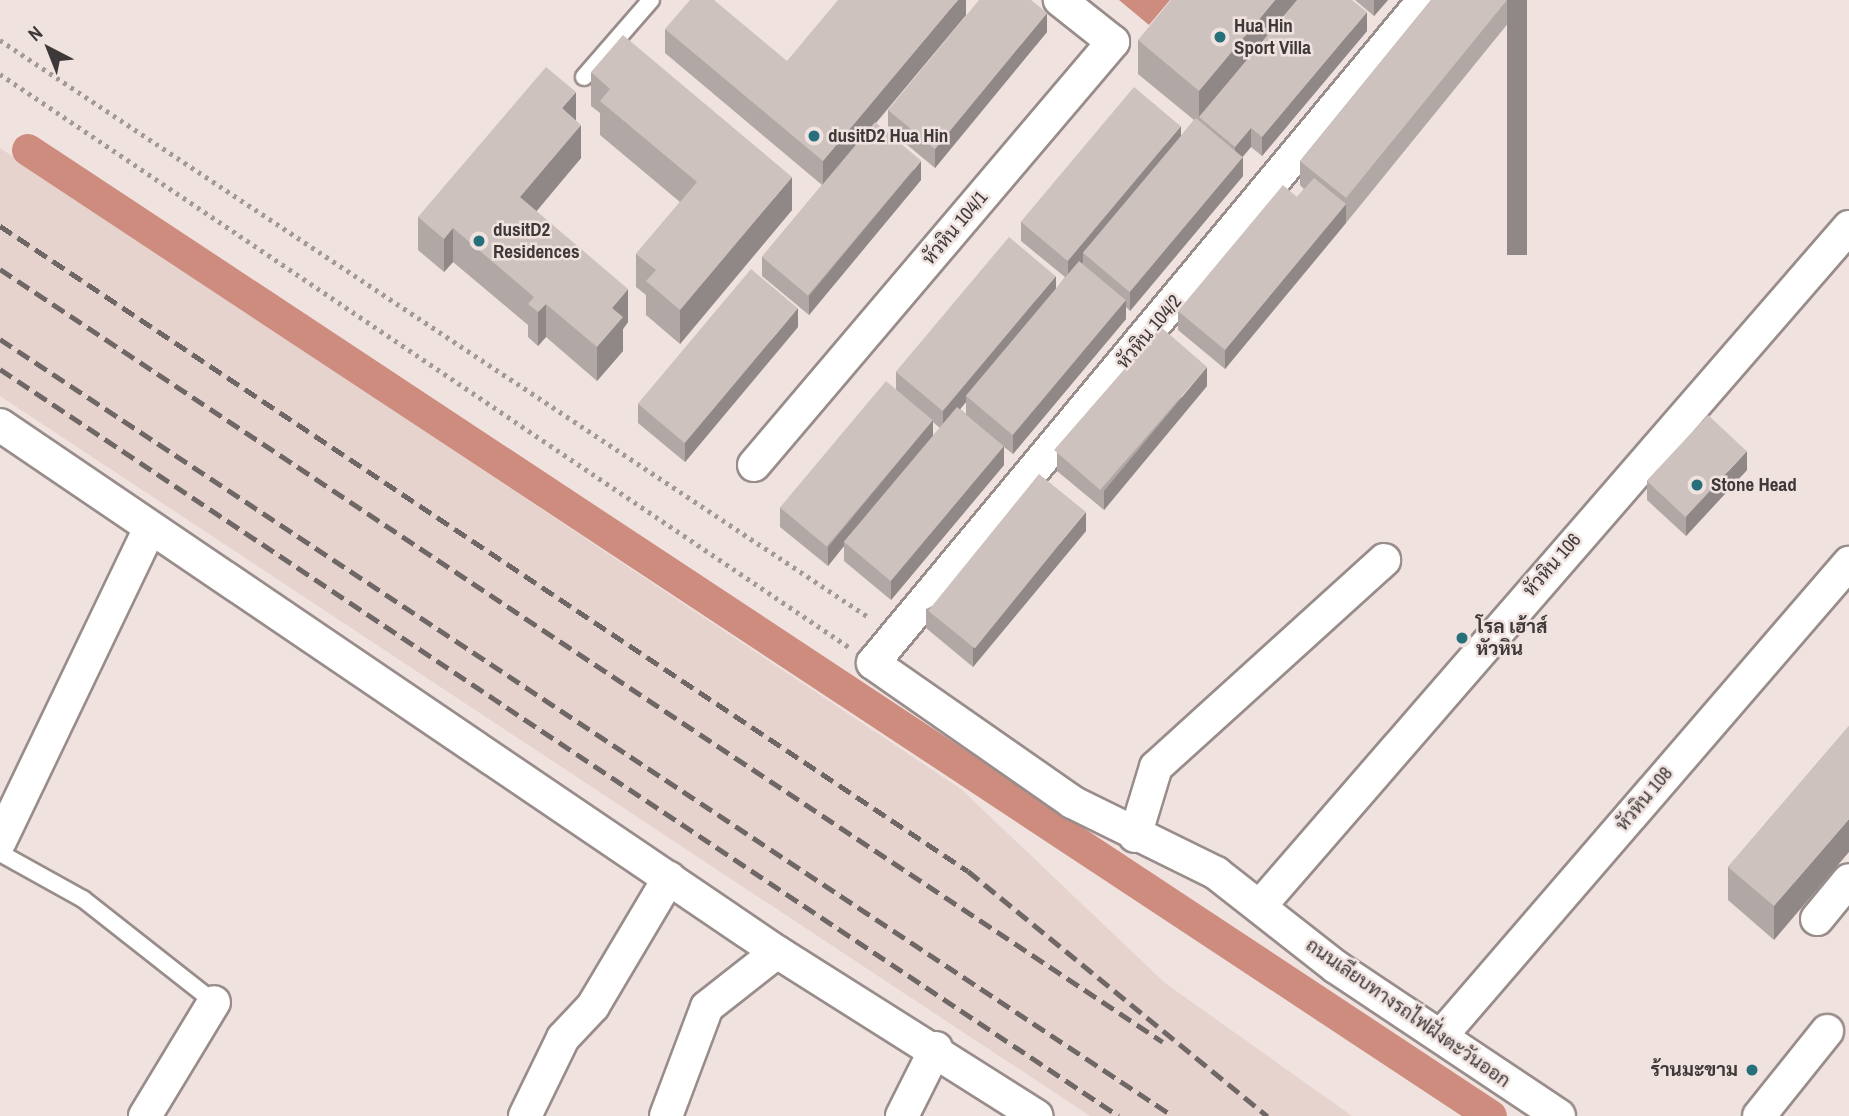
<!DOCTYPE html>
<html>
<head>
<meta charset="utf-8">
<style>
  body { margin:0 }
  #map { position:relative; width:1849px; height:1116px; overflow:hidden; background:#efe2df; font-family:"Archivo Narrow",Sarabun,sans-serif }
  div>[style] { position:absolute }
  .built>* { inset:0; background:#e7d3ce }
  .water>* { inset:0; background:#cd8c7e }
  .canal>* { height:32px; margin:-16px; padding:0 16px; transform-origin:16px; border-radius:16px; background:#cd8c7e }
  .path>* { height:4.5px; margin-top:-2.25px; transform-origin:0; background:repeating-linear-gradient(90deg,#a39997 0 3.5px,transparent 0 8.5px) }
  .roads { filter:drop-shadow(2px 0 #998d8b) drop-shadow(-2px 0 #998d8b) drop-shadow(0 2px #998d8b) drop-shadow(0 -2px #998d8b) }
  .service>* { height:16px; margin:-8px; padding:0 8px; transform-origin:8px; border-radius:8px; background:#fff }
  .minor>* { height:32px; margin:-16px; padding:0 16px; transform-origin:16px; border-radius:16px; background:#fff }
  .rail>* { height:5px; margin-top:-2.5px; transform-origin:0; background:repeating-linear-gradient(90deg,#6e6765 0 14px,transparent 0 21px) }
  .wall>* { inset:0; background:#b1a7a4 }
  .shaded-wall>* { inset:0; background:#908886; transform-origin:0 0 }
  .building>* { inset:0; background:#cec2bf; transform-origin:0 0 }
  .dots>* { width:19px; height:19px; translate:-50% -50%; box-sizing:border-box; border:4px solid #efe2df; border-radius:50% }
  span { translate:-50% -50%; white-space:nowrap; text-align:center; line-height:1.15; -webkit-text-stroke:5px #efe2df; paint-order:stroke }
  .poi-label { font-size:19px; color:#3e3938; font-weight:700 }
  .left { translate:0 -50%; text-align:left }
  .right { translate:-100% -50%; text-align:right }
  .street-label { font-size:19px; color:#3e3938 }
  .north { position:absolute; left:14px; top:14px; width:70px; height:70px; -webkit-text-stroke:5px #efe2df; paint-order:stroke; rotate:318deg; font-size:19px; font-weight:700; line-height:28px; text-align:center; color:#3e3938 }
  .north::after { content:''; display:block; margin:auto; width:24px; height:32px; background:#3e3938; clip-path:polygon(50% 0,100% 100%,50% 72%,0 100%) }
</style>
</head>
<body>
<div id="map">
  <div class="built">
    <div style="clip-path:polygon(0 148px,961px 789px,1165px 983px,1352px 1116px,1090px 1116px,0 396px)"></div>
  </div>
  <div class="water">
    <div style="clip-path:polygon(1119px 0,1170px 0,1149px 25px)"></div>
  </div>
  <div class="canal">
    <div style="left:28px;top:150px;width:1753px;rotate:33.44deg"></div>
  </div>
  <div class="path">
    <div style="left:0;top:40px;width:1045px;rotate:33.6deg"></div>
    <div style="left:0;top:74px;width:1024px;rotate:34.02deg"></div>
  </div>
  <div class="roads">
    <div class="service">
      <div style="left:584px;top:77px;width:102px;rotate:-49deg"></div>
      <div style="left:0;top:853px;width:95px;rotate:29deg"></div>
      <div style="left:83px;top:899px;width:167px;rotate:38.2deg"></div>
    </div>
    <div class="minor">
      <div style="left:1424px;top:0;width:862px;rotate:129.73deg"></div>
      <div style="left:873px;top:663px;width:243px;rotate:34.9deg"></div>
      <div style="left:1072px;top:802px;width:161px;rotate:26.2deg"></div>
      <div style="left:1216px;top:873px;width:152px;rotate:38.1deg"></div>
      <div style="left:1336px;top:967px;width:268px;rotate:33.7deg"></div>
      <div style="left:0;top:425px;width:939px;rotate:34.15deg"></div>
      <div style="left:777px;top:952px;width:307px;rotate:32.3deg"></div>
      <div style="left:754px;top:465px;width:555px;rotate:-49.68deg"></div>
      <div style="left:1113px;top:42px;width:68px;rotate:-141.6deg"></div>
      <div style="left:1135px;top:836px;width:72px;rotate:-73.1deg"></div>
      <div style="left:1156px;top:767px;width:308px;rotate:-42.2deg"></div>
      <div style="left:0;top:841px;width:347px;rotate:-64.4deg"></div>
      <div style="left:1260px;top:906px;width:899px;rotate:-49.06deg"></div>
      <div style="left:1817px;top:919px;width:50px;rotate:-50.6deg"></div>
      <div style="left:1441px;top:1036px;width:625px;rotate:-49.22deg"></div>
      <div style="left:145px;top:1116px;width:133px;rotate:-58.8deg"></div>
      <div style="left:525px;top:1116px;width:87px;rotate:-64deg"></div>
      <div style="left:563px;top:1038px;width:44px;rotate:-46.8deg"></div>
      <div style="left:593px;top:1006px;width:149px;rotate:-59.3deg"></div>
      <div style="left:666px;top:1116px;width:116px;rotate:-69.4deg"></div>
      <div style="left:707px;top:1007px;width:89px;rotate:-38.2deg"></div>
      <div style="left:902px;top:1116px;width:76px;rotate:-63.4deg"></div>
      <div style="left:1759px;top:1116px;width:109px;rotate:-51.3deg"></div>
    </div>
  </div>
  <div class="rail">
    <div style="left:0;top:226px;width:1163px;rotate:33.68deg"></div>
    <div style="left:968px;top:871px;width:387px;rotate:39.3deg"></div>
    <div style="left:0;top:269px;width:1396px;rotate:33.61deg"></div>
    <div style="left:0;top:339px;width:1407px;rotate:33.52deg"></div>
    <div style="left:0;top:369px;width:1345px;rotate:33.73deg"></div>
  </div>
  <div class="wall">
    <div style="clip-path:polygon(966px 0,966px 15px,876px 123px,921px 180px,809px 315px,762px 276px,762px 257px,822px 185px,665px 53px,665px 29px,787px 61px)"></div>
    <div style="clip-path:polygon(1355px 0,1388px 0,1374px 16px)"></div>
    <div style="clip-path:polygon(1431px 0,1527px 0,1346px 223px,1225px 369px,1178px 330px,1178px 311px,1297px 197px,1304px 189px,1300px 185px,1300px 161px)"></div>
    <div style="clip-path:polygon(evenodd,1367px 31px,1262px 156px,1251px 147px,1242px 157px,1243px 176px,1130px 311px,1126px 307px,1126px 319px,1013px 454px,1004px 447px,1004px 465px,891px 600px,844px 561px,844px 546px,828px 566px,780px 527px,780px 508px,896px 389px,896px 372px,1056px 289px,1065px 277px,1021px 241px,1021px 222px,1181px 136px,1194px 120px,1138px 74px,1138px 40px,1367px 31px,966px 402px,966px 414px,960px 409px,966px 402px,1367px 31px,933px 422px,940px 428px,933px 436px,933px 422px)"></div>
    <div style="clip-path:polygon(1047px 32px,935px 168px,888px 129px,888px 110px)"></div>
    <div style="clip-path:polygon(591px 72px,792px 210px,680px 344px,646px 315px,646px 295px,636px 287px,636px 254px,680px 202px,600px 135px,600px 113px,591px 106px)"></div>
    <div style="clip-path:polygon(576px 120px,581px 158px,536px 211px,628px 322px,623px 329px,623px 351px,597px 381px,546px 337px,538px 346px,528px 337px,528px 325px,453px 262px,444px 272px,418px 250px,418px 217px)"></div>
    <div style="clip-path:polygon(798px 327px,685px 462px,638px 423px,638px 404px)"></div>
    <div style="clip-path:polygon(1207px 386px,1104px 510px,1057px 471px,1057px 452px)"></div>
    <div style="clip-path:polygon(1747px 470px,1686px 536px,1647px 500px,1647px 481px)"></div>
    <div style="clip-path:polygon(1086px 531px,973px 667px,926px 628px,926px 609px)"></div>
    <div style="clip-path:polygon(1849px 726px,1774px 940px,1728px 900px,1728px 867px)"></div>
  </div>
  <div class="shaded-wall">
    <div style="clip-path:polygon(958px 0,966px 0,966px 15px,823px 186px,823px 161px)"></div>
    <div style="clip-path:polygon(1275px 0,1303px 0,1199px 117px,1199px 91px)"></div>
    <div style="clip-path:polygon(1374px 0,1388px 0,1374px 16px)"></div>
    <div style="left:1507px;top:0;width:20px;height:255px"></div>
    <div style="clip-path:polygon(1367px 12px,1367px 31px,1262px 156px,1262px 137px)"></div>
    <div style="clip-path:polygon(1047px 13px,1047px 32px,935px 168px,935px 149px)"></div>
    <div style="clip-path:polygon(576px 92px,576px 125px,562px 108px)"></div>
    <div style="clip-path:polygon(581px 125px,581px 158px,520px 231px,520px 197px)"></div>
    <div style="clip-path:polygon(1181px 126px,1181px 145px,1083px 253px,1083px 262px,1068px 280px,1068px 261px)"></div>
    <div style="clip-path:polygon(1251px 128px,1251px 147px,1235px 166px,1235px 147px)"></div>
    <div style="clip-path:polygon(1243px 157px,1243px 176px,1130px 311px,1130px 292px)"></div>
    <div style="clip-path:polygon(921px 161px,921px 180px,809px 315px,809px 296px)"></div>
    <div style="clip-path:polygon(792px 177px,792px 210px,680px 344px,680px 310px)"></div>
    <div style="clip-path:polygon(1346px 204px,1346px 223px,1225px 369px,1225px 350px)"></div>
    <div style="clip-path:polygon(453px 228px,453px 262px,444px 272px,444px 239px)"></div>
    <div style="clip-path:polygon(1056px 276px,1056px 295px,966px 396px,966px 402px,943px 430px,943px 411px)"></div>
    <div style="clip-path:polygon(628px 289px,628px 322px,623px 329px,623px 351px,597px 381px,597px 347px,612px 308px)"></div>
    <div style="clip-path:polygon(1126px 300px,1126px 319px,1013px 454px,1013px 435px)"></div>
    <div style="clip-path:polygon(546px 304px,546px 337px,538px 346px,538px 312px)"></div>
    <div style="clip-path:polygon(798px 308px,798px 327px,685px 462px,685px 443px)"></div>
    <div style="clip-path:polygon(1207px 367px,1207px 386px,1104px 510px,1104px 491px)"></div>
    <div style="clip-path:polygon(933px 420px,933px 439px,844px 542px,844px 546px,828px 566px,828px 547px)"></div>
    <div style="clip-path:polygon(1004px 446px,1004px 465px,891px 600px,891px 581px)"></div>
    <div style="clip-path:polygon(1747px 451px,1747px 470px,1686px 536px,1686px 517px)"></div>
    <div style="clip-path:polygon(1086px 512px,1086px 531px,973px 667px,973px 648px)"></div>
    <div style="clip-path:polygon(1849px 819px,1849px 852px,1774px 940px,1774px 906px)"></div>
  </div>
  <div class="building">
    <div style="clip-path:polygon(690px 0,714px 0,787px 61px,838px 0,958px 0,823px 161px,665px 29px)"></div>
    <div style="clip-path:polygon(979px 0,1031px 0,1047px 13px,935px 149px,888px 110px)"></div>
    <div style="clip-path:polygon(1171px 0,1275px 0,1199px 91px,1138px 40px)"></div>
    <div style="clip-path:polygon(1297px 0,1352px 0,1367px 12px,1262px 137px,1251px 128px,1235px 147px,1199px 117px)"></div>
    <div style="clip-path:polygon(1431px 0,1507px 0,1346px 198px,1300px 161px)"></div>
    <div style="clip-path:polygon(623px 35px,792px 177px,680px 310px,646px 281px,656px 270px,636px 254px,697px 182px,600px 101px,610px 89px,591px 72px)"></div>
    <div style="clip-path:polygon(546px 67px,576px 92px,562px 108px,581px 125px,520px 197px,628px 289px,612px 308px,623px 317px,597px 347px,546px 304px,538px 312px,528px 304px,534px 297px,453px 228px,444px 239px,418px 217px)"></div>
    <div style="left:1134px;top:87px;width:61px;height:176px;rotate:40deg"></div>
    <div style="left:1196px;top:118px;width:61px;height:176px;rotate:40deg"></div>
    <div style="left:875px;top:122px;width:60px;height:176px;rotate:40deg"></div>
    <div style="clip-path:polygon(1314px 178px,1346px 204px,1225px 350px,1178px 311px,1283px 185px,1297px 197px)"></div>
    <div style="left:1009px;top:237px;width:61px;height:176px;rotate:40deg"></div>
    <div style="left:1079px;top:261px;width:61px;height:176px;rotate:40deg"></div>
    <div style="left:751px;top:269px;width:61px;height:176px;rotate:40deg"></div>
    <div style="left:1161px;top:327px;width:61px;height:163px;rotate:41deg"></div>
    <div style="left:886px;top:381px;width:61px;height:165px;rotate:40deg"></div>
    <div style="left:957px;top:407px;width:61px;height:176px;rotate:40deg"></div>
    <div style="left:1708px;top:415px;width:53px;height:90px;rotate:43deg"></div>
    <div style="left:1039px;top:474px;width:60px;height:176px;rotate:39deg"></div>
    <div style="clip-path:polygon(1849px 726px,1849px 819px,1774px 906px,1728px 867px)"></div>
  </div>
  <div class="dots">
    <div style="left:1220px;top:37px;background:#286f7c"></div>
    <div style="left:814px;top:136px;background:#286f7c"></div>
    <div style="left:479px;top:241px;background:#286f7c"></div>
    <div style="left:1697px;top:485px;background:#286f7c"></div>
    <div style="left:1462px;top:638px;background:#286f7c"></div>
    <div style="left:1752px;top:1070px;background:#286f7c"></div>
  </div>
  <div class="poi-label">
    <span class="left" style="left:1234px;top:37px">Hua Hin<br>Sport Villa</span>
    <span class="left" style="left:828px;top:136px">dusitD2 Hua Hin</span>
    <span class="left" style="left:493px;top:241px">dusitD2<br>Residences</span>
    <span class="left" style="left:1711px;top:485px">Stone Head</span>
    <span class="left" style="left:1476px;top:638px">โรล เฮ้าส์<br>หัวหิน</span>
    <span class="right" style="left:1738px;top:1070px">ร้านมะขาม</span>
  </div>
  <div class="street-label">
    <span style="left:955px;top:228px;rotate:-50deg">หัวหิน 104/1</span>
    <span style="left:1149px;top:332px;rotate:-50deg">หัวหิน 104/2</span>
    <span style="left:1552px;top:565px;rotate:-49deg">หัวหิน 106</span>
    <span style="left:1644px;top:799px;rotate:-50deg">หัวหิน 108</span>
    <span style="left:1408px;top:1013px;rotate:35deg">ถนนเลียบทางรถไฟฝั่งตะวันออก</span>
  </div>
  <div class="north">N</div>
</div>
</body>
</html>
